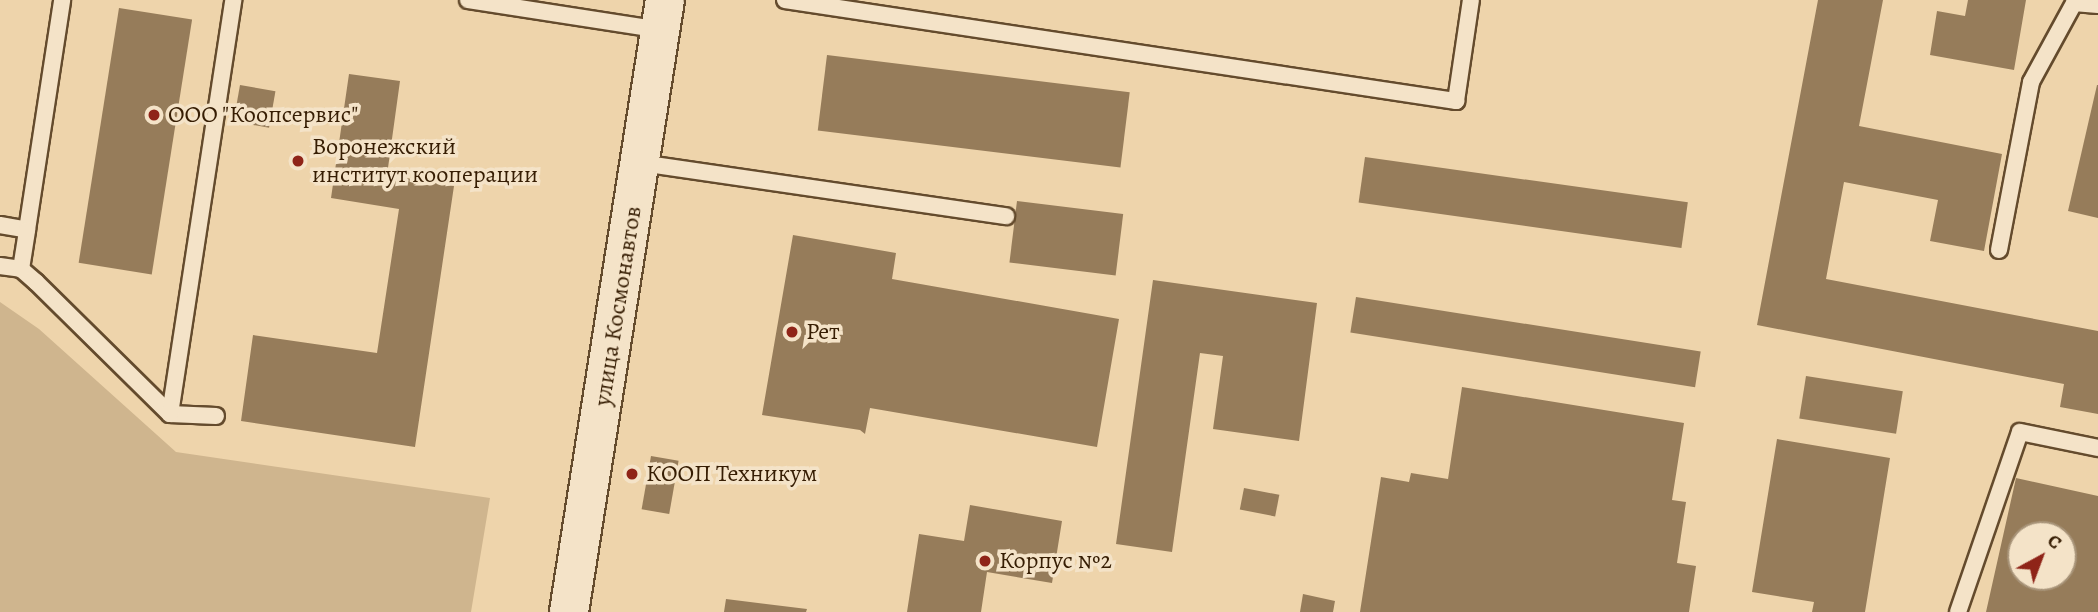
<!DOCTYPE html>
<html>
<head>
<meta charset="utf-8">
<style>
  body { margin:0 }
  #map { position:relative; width:2098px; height:612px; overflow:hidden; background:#eed4ab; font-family:Alegreya,serif }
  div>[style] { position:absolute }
  .green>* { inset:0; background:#cfb58e }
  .building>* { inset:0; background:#967c5a; transform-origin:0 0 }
  .roads { filter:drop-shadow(2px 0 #644b2d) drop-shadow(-2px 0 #644b2d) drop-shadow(0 2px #644b2d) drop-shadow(0 -2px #644b2d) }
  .service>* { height:16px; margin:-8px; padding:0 8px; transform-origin:8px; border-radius:8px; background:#f4e3c8 }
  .secondary>* { height:38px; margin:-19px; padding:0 19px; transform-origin:19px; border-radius:19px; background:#f4e3c8 }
  .dots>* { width:19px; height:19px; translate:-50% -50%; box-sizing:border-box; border:4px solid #f4e3c8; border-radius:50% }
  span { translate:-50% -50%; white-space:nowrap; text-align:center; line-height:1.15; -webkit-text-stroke:7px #f4e3c8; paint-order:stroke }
  .poi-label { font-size:24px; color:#361d03 }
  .left { translate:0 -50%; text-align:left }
  .street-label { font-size:24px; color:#361d03 }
  .north { position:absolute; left:2007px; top:521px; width:70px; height:70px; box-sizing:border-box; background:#f4e3c8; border:2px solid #a89479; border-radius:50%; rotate:41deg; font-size:19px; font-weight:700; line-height:28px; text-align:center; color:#361d03 }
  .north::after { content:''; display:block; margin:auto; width:24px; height:32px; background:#8f2418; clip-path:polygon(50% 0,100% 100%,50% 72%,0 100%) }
</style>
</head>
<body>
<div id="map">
  <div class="green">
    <div style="clip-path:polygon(0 302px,39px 329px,176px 452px,490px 498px,471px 612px,0 612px)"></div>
  </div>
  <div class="building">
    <div style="clip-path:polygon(1818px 0,1883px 0,1859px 126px,2002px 154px,1984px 251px,1930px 241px,1938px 200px,1844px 182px,1826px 279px,2098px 331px,2098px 414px,2060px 407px,2064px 384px,1757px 325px)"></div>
    <div style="clip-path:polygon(1968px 0,2026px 0,2014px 70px,1930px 55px,1937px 11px,1965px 16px)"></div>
    <div style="left:119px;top:8px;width:74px;height:258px;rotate:9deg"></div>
    <div style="left:827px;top:55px;width:305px;height:76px;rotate:7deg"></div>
    <div style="clip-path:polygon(349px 74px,400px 81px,387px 175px,454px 186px,415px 447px,241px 421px,253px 335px,377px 353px,399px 209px,331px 198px)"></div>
    <div style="left:240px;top:85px;width:36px;height:37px;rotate:10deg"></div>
    <div style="clip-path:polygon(2097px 85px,2098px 85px,2098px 218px,2068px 211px)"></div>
    <div style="left:1365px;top:157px;width:326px;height:46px;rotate:8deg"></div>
    <div style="left:1017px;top:201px;width:107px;height:62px;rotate:7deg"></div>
    <div style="clip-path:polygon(793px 235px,896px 253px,892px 279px,1119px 319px,1097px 447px,870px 408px,865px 434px,860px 430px,762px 415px)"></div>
    <div style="clip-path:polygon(1153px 280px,1317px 303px,1299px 441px,1213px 429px,1223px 356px,1200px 353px,1172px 552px,1116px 544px)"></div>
    <div style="left:1356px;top:297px;width:349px;height:36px;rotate:9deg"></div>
    <div style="left:1806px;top:376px;width:98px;height:43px;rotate:9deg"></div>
    <div style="clip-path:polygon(1462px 387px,1684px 423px,1672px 500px,1686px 502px,1677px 563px,1696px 566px,1689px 612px,1360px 612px,1381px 477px,1409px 482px,1411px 473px,1448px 479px)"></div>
    <div style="clip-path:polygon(1777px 439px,1890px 458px,1865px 612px,1812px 612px,1814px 602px,1752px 592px)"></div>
    <div style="left:651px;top:456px;width:28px;height:54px;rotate:10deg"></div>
    <div style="clip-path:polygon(evenodd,2016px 478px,2098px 496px,2098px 612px,1986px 612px,2016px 478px,2021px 535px,2063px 535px,2063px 577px,2021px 577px,2021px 535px)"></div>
    <div style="left:1244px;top:488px;width:36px;height:22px;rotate:11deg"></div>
    <div style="clip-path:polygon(970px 505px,1062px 521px,1052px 583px,987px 572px,981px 612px,907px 612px,919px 534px,964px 541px)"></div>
    <div style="clip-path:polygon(1303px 594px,1335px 601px,1333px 612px,1300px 612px)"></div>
    <div style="clip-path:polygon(726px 599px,807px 609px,806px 612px,724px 612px)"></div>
  </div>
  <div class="roads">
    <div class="service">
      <div style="left:468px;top:0;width:195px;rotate:8.8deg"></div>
      <div style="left:785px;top:0;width:679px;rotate:8.56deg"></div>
      <div style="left:1456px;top:101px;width:102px;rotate:-81.6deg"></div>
      <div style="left:641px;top:163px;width:369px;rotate:8.3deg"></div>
      <div style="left:0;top:225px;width:27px;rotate:10deg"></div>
      <div style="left:27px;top:230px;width:233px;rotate:-81.3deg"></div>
      <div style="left:1999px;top:250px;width:171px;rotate:-79.2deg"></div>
      <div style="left:2031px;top:82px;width:90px;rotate:-61.4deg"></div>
      <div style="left:2074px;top:3px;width:24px;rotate:5deg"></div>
      <div style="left:0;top:266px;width:21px;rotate:8deg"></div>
      <div style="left:21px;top:269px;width:20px;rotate:41deg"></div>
      <div style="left:36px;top:282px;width:188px;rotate:44.6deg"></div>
      <div style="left:170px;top:414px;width:46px;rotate:2.5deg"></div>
      <div style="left:21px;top:269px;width:39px;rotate:-81deg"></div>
      <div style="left:170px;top:414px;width:419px;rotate:-81.3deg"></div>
      <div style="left:1958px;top:612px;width:190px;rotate:-71deg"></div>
      <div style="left:2020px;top:432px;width:80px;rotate:11.6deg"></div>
    </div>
    <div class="secondary">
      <div style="left:569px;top:612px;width:619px;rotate:-81.09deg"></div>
    </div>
  </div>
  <div class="dots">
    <div style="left:154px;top:115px;background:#8f2418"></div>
    <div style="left:298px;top:161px;background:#8f2418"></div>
    <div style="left:792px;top:332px;background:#8f2418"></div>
    <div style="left:632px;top:474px;background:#8f2418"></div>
    <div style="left:985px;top:561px;background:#8f2418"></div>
  </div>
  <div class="poi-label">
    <span class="left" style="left:168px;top:115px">ООО "Коопсервис"</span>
    <span class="left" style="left:312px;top:161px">Воронежский<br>институт кооперации</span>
    <span class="left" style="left:806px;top:332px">Рет</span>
    <span class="left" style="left:646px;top:474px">КООП Техникум</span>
    <span class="left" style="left:999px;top:561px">Корпус №2</span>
  </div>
  <div class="street-label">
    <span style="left:618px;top:306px;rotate:-81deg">улица Космонавтов</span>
  </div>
  <div class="north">С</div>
</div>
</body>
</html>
